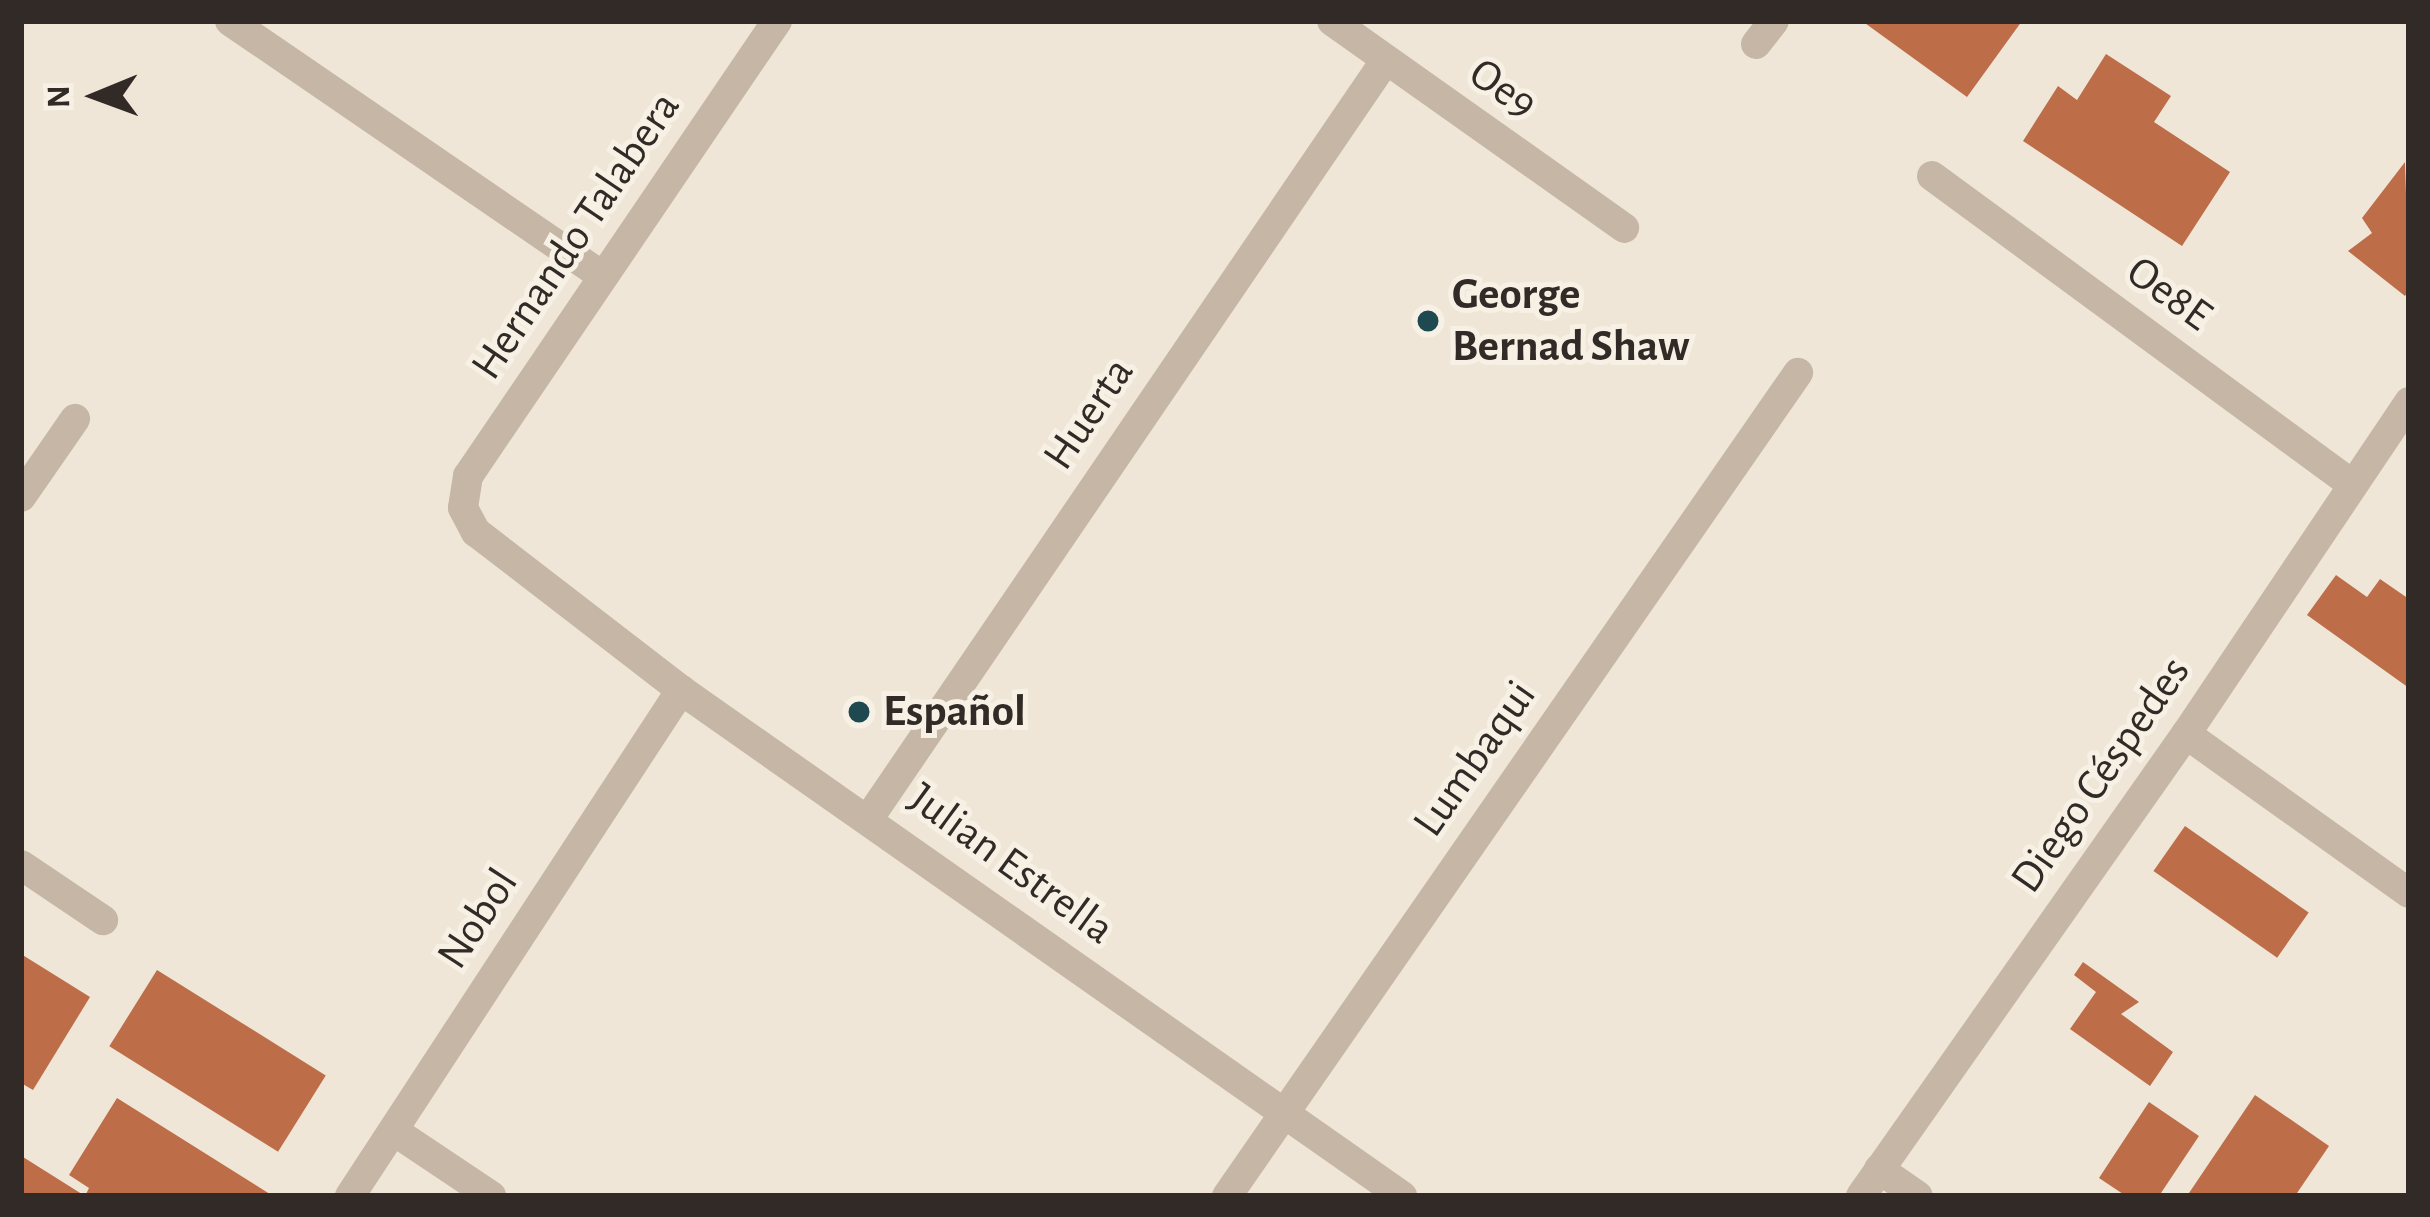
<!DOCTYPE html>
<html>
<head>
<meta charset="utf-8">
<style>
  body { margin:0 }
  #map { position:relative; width:2430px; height:1217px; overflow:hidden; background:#efe6d8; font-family:"Alegreya Sans",sans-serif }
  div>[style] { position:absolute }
  .building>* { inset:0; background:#bd6d48; transform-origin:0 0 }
  .street>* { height:30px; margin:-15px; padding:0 15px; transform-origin:15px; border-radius:15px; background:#c5b6a5 }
  .dots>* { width:33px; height:33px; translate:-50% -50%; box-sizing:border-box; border:6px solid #f7f0e4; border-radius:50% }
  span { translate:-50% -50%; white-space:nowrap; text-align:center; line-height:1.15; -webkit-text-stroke:10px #f7f0e4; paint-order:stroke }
  .street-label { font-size:45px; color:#322a26 }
  .poi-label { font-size:45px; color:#322a26; font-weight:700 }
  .left { translate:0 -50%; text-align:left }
  .frame { position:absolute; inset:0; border:24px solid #322a26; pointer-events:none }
  .north { position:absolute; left:36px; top:36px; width:120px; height:120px; -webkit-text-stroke:9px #f7f0e4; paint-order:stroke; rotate:269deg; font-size:33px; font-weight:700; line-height:48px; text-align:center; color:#322a26 }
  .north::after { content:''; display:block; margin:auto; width:42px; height:54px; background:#322a26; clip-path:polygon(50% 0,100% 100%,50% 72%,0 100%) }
</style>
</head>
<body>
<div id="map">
  <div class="building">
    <div style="clip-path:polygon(1862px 21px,2022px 21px,1967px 97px)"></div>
    <div style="clip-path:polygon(2106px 54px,2171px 96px,2154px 122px,2230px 172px,2182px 246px,2023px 141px,2058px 86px,2077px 100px)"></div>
    <div style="clip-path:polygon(2405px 162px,2409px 290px,2405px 296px,2348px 251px,2372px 233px,2362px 218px)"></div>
    <div style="clip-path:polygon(2336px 575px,2367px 597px,2380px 579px,2409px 599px,2409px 688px,2307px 615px)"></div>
    <div style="left:2185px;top:826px;width:151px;height:55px;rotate:35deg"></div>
    <div style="clip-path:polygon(21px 954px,90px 997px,33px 1090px,21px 1083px)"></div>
    <div style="clip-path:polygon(2083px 962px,2139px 1002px,2121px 1014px,2173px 1052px,2150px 1086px,2070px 1029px,2096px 992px,2074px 975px)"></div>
    <div style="left:157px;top:970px;width:199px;height:90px;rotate:32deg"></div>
    <div style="clip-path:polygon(2255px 1095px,2329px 1146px,2295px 1196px,2187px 1196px)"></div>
    <div style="clip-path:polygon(117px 1098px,273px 1196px,21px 1196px,23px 1157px,85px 1196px,89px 1188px,69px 1175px)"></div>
    <div style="clip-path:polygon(2149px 1102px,2199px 1136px,2159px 1196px,2126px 1196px,2099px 1178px)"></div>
  </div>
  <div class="street">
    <div style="left:230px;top:21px;width:450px;rotate:34.4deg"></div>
    <div style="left:777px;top:21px;width:550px;rotate:124.18deg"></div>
    <div style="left:468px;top:476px;width:32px;rotate:99deg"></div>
    <div style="left:463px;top:508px;width:27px;rotate:62deg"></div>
    <div style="left:476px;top:532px;width:259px;rotate:37.6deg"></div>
    <div style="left:681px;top:690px;width:881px;rotate:35.06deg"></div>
    <div style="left:1332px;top:21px;width:358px;rotate:35.3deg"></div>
    <div style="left:1756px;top:44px;width:29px;rotate:-52deg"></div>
    <div style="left:1932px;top:176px;width:522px;rotate:36.28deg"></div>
    <div style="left:21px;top:497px;width:95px;rotate:-55.3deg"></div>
    <div style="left:2186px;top:734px;width:274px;rotate:35.5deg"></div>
    <div style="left:869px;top:818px;width:916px;rotate:-55.72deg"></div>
    <div style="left:21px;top:865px;width:99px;rotate:33.9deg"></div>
    <div style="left:394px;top:1131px;width:117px;rotate:33.8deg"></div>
    <div style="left:1879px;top:1169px;width:47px;rotate:34.7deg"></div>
    <div style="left:350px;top:1196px;width:605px;rotate:-56.81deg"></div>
    <div style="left:1227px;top:1196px;width:1002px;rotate:-55.25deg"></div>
    <div style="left:1861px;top:1196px;width:565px;rotate:-54.88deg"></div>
    <div style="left:2186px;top:734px;width:400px;rotate:-56.1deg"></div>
  </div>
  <div class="dots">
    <div style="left:1428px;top:321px;background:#1f4950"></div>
    <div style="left:859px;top:712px;background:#1f4950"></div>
  </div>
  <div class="street-label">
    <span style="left:1503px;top:89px;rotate:35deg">Oe9</span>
    <span style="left:576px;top:236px;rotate:-56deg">Hernando Talabera</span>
    <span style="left:2169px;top:294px;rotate:36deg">Oe8E</span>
    <span style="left:1089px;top:414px;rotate:-56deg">Huerta</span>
    <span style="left:1475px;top:759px;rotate:-55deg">Lumbaqui</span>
    <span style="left:2101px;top:775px;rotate:-55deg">Diego Céspedes</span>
    <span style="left:1011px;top:864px;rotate:36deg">Julian Estrella</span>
    <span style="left:478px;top:919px;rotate:-57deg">Nobol</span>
  </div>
  <div class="poi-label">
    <span class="left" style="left:1452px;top:321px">George<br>Bernad Shaw</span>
    <span class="left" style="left:883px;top:712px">Español</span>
  </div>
  <div class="frame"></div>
  <div class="north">N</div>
</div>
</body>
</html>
